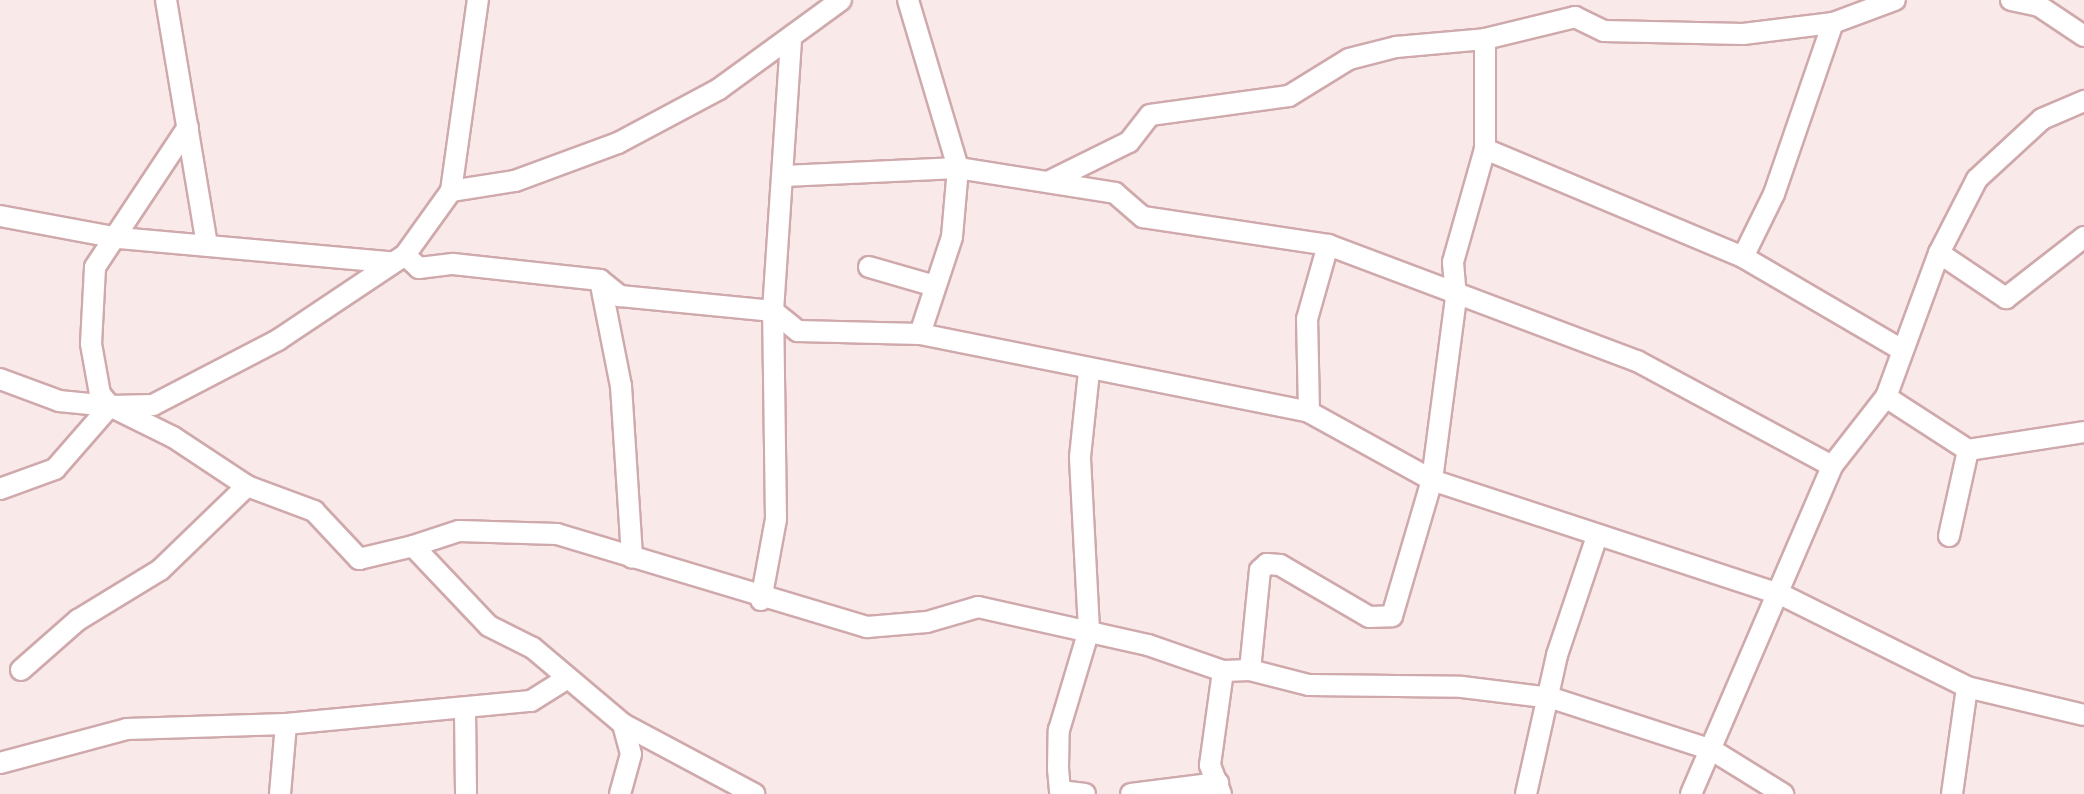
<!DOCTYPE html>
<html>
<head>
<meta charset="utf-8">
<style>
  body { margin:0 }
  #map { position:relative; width:2084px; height:794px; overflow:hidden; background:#f9e9e9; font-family:Lato,sans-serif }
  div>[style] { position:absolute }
  .roads { filter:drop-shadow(2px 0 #cfa9ab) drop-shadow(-2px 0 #cfa9ab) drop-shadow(0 2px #cfa9ab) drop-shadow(0 -2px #cfa9ab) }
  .minor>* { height:20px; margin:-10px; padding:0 10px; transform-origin:10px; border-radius:10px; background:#fff }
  span { translate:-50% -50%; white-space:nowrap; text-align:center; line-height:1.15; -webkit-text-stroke:8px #fff; paint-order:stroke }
</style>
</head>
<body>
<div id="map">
  <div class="roads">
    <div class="minor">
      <div style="left:166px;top:0;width:249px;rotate:80.5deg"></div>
      <div style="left:908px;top:0;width:175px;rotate:73.4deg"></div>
      <div style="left:958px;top:168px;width:69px;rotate:95deg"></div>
      <div style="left:952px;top:237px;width:102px;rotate:108.3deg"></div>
      <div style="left:2011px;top:0;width:29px;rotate:12deg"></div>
      <div style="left:2039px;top:6px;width:54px;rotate:33.7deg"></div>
      <div style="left:1485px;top:149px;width:280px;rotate:22.7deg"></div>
      <div style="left:1743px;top:257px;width:184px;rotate:30.3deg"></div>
      <div style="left:784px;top:176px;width:174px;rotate:-2.6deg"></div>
      <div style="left:958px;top:168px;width:159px;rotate:9deg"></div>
      <div style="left:1115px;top:193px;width:37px;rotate:41deg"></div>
      <div style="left:1143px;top:217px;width:187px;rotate:8.6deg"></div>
      <div style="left:1328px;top:245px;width:330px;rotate:20.6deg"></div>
      <div style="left:1637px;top:361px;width:221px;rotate:28.3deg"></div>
      <div style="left:1050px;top:181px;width:88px;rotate:-26.3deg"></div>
      <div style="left:1129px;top:142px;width:34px;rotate:-52deg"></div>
      <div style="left:1150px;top:115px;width:140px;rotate:-7.8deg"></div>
      <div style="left:1289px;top:96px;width:70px;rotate:-31.7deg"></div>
      <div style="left:1349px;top:59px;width:49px;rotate:-14.3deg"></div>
      <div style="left:1396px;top:47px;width:89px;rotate:-5.1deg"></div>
      <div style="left:1485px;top:39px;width:93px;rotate:-13.7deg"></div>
      <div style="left:1575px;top:17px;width:32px;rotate:26deg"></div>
      <div style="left:1604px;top:31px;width:139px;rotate:1.2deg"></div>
      <div style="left:1743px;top:34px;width:91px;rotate:-7deg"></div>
      <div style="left:1833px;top:23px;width:66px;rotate:-20.4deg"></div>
      <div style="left:451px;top:191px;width:193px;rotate:-82deg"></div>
      <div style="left:0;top:216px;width:121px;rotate:10.5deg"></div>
      <div style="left:119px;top:238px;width:272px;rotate:5.1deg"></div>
      <div style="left:1939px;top:253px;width:81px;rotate:33.9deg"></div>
      <div style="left:2006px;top:298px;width:99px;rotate:-38deg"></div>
      <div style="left:405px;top:255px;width:19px;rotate:43deg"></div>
      <div style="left:419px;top:268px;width:34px;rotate:-7deg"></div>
      <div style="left:453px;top:264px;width:148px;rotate:6.2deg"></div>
      <div style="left:600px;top:280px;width:26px;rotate:39deg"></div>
      <div style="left:620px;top:296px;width:154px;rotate:5.6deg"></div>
      <div style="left:773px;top:311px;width:32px;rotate:39deg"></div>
      <div style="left:798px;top:331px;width:122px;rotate:1.4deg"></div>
      <div style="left:920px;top:334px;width:397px;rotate:11.3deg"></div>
      <div style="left:1309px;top:412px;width:141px;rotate:28.9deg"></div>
      <div style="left:1432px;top:480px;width:368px;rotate:18.2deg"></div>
      <div style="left:1782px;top:595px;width:207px;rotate:26.4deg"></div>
      <div style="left:1967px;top:687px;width:120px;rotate:13.5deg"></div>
      <div style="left:1743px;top:257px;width:70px;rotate:-63.8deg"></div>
      <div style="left:1774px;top:194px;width:181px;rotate:-71deg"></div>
      <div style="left:869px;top:267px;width:69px;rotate:16.1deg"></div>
      <div style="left:600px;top:280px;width:108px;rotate:78.8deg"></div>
      <div style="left:621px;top:386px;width:172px;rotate:86.3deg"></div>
      <div style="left:0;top:379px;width:63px;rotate:20.4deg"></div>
      <div style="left:59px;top:401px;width:51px;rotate:5.6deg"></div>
      <div style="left:110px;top:406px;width:70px;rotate:26.2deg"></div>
      <div style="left:173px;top:437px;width:89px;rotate:33.5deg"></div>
      <div style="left:247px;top:486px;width:72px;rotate:20.5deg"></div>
      <div style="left:314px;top:511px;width:66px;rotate:46.8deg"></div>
      <div style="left:359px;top:559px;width:56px;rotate:-13.5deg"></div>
      <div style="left:413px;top:546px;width:110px;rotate:46.5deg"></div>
      <div style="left:489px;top:626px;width:49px;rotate:26.6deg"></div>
      <div style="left:533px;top:648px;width:118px;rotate:40.2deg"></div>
      <div style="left:623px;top:724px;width:149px;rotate:28.1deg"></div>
      <div style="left:1886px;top:397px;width:98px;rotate:32.9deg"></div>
      <div style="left:1968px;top:450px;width:117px;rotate:-8.8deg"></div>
      <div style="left:110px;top:406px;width:16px;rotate:-130deg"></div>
      <div style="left:100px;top:394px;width:51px;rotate:-100.2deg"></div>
      <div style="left:91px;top:344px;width:77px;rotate:-87deg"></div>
      <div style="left:95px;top:267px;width:168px;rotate:-56.4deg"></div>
      <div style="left:1309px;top:412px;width:93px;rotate:-91.2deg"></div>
      <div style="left:1307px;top:319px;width:77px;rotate:-74.2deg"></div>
      <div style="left:0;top:489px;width:59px;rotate:-20deg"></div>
      <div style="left:55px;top:469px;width:84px;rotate:-48.9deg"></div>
      <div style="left:110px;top:406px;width:43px;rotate:-1.3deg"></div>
      <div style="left:153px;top:405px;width:141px;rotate:-27.5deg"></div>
      <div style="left:278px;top:340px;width:153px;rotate:-33.8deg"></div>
      <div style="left:405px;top:255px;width:79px;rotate:-54.3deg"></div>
      <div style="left:451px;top:191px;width:65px;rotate:-8.9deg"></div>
      <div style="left:515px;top:181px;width:110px;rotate:-20.3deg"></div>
      <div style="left:618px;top:143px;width:115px;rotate:-28.1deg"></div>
      <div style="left:719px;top:89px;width:151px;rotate:-36.1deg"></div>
      <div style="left:1949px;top:536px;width:88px;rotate:-77.5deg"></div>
      <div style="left:413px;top:546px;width:48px;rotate:-18.1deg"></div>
      <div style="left:459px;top:531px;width:98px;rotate:1.8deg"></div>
      <div style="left:557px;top:534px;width:324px;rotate:16.7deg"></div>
      <div style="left:867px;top:627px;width:60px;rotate:-4.8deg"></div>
      <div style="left:927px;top:622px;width:53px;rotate:-16.4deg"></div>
      <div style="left:978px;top:607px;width:174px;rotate:12.6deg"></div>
      <div style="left:1148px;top:645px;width:79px;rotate:19.1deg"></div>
      <div style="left:1223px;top:671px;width:27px;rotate:-2deg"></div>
      <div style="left:1250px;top:670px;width:61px;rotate:14.3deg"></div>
      <div style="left:1309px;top:685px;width:153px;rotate:0.7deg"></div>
      <div style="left:1462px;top:687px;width:91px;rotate:7deg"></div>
      <div style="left:1552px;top:698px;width:168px;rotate:18deg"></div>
      <div style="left:1712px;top:750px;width:84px;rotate:31.8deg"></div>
      <div style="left:761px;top:600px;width:82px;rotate:-79.5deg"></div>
      <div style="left:776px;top:519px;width:208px;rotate:-90.8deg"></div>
      <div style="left:773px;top:311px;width:273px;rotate:-86.2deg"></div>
      <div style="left:21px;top:670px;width:76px;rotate:-41.3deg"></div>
      <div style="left:78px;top:620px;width:96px;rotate:-31.4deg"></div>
      <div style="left:160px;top:570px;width:121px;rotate:-44deg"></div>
      <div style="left:1250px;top:670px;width:100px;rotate:-84.3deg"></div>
      <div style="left:1260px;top:570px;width:9px;rotate:-41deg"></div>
      <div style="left:1267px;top:564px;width:13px;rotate:4deg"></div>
      <div style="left:1280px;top:565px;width:103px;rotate:30.3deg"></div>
      <div style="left:1369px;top:617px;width:23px;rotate:-2deg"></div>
      <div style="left:1392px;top:616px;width:142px;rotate:-73.6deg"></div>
      <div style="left:1432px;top:480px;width:185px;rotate:-82.5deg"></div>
      <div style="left:1456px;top:297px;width:35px;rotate:-95deg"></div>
      <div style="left:1453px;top:262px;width:117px;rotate:-74.2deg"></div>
      <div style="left:1485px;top:149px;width:110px;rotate:-90deg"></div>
      <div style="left:465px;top:710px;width:84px;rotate:89.3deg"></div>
      <div style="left:0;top:763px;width:131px;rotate:-15deg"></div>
      <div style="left:127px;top:729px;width:159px;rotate:-1.8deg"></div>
      <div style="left:286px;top:724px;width:246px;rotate:-5.4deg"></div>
      <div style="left:531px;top:701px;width:40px;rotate:-32deg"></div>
      <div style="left:280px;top:794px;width:70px;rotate:-85.1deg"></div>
      <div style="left:620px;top:794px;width:41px;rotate:-74.6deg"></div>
      <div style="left:631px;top:754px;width:31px;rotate:-105deg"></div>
      <div style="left:1085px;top:794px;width:25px;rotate:-173deg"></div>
      <div style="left:1060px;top:791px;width:22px;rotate:-95deg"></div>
      <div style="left:1058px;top:769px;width:39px;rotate:-89deg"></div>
      <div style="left:1059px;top:730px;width:104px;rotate:-73.3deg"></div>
      <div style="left:1089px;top:630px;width:173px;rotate:-93deg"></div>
      <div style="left:1080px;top:457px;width:86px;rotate:-84deg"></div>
      <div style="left:1131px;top:794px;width:88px;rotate:-7.2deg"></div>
      <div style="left:1221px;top:794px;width:31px;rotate:-111deg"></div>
      <div style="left:1210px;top:765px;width:95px;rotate:-82.1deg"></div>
      <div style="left:1526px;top:794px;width:142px;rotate:-77.4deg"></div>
      <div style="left:1557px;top:655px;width:126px;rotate:-71.4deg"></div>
      <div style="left:1691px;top:794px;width:357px;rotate:-66.7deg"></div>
      <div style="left:1832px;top:466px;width:88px;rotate:-52deg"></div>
      <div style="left:1886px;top:397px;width:153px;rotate:-69.8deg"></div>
      <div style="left:1939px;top:253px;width:83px;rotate:-62.8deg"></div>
      <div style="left:1977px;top:179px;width:88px;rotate:-42.7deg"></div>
      <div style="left:2042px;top:119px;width:46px;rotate:-23.2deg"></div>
      <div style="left:1952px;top:794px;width:108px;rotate:-82deg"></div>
    </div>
  </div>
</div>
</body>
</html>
